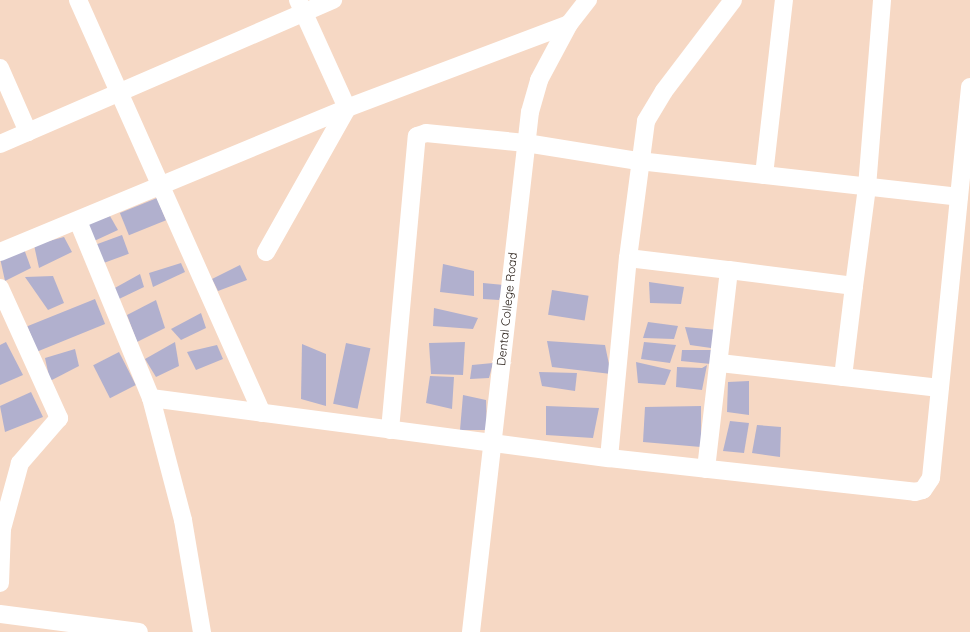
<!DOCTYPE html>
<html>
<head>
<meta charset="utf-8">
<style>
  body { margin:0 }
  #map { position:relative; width:970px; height:632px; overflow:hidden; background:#f6d8c4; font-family:Quicksand,sans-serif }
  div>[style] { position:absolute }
  .building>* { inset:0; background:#b1b0ce; transform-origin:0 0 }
  .minor>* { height:18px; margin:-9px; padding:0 9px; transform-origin:9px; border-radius:9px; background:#fff }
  span { translate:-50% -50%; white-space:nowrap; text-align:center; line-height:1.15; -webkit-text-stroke:4.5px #fff; paint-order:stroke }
  .street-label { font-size:12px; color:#20160f }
</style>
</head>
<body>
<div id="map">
  <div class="building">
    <div style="left:157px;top:198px;width:24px;height:40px;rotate:68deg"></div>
    <div style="clip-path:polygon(110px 216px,118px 230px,92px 242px,87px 224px)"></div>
    <div style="left:122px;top:235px;width:20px;height:29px;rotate:70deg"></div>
    <div style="clip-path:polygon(64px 237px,72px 252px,39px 268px,34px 245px)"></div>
    <div style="clip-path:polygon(24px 249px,31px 268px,5px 281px,0 258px)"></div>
    <div style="clip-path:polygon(181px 263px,185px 272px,153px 287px,149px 273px)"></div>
    <div style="clip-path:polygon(443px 264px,474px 271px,474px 296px,440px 292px)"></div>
    <div style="clip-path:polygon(240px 265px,247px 280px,218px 291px,212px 279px)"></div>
    <div style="clip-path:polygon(140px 274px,144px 287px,119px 299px,113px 289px)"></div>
    <div style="clip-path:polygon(53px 276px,64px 303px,48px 310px,25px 277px)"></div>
    <div style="clip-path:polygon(649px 282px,684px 287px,681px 304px,650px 303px)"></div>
    <div style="clip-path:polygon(483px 283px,504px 285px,499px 300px,483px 299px)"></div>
    <div style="left:552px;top:290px;width:37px;height:25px;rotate:9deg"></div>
    <div style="left:95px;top:299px;width:27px;height:73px;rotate:68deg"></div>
    <div style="clip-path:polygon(156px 300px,165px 328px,137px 342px,127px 315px)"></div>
    <div style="clip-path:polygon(434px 308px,478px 318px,473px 329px,433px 326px)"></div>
    <div style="clip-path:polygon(201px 313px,206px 328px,181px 340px,171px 329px)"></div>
    <div style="clip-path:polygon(648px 322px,678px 326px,674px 339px,643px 338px)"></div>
    <div style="clip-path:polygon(685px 327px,718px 330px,711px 348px,690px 345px)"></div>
    <div style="clip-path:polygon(547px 341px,605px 345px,611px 374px,552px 367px)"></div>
    <div style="clip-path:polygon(6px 342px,23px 375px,0 385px,0 345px)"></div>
    <div style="clip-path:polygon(175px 342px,179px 366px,156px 377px,145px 359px)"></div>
    <div style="clip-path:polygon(465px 342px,463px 375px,431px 374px,429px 343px)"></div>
    <div style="clip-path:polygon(644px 342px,676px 345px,670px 363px,641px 359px)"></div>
    <div style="left:346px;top:343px;width:25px;height:62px;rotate:12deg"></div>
    <div style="clip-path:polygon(302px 344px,326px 354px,326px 406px,301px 399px)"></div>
    <div style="clip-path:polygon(217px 345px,223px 359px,196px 370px,187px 352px)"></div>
    <div style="clip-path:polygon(75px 349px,79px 366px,50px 381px,45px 358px)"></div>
    <div style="clip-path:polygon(682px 350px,713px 350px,711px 364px,681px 361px)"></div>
    <div style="left:119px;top:352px;width:37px;height:29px;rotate:63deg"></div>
    <div style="clip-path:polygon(636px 362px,671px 370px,665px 385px,638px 383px)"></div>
    <div style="clip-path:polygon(493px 363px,489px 378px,470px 379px,472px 365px)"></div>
    <div style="clip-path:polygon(707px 365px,702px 390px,676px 387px,677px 367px,702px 368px)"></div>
    <div style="clip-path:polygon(539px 372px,577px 373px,575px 391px,542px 386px)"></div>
    <div style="clip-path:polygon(430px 376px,454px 377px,452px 409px,426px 403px)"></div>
    <div style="clip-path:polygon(749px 381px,749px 415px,727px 412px,728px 382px)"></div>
    <div style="clip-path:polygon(31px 392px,43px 417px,5px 432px,0 406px)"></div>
    <div style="clip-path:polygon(463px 395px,486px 400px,487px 430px,460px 430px)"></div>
    <div style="clip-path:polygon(546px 406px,599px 408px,593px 438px,546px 435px)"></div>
    <div style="clip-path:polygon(701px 406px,701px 447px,643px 442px,645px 407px)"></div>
    <div style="clip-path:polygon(730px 421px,749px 423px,744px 453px,723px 451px)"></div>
    <div style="clip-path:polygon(757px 425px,781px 427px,780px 457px,752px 453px)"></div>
  </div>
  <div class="minor">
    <div style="left:78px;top:0;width:452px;rotate:66deg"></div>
    <div style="left:298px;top:0;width:119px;rotate:65.6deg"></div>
    <div style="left:0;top:68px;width:70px;rotate:66.4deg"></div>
    <div style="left:0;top:144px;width:363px;rotate:-23.4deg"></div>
    <div style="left:764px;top:175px;width:176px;rotate:-83.5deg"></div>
    <div style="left:78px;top:221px;width:191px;rotate:67.6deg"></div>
    <div style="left:151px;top:398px;width:126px;rotate:75.3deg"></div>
    <div style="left:183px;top:520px;width:114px;rotate:80.4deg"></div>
    <div style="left:0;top:252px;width:376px;rotate:-22.5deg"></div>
    <div style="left:347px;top:108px;width:237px;rotate:-20.7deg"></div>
    <div style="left:266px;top:252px;width:165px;rotate:-60.6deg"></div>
    <div style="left:628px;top:258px;width:102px;rotate:6.8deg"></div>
    <div style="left:0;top:288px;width:143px;rotate:65.6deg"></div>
    <div style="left:59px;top:418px;width:60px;rotate:130.9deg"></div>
    <div style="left:20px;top:463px;width:68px;rotate:105.3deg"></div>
    <div style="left:2px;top:529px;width:54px;rotate:92.1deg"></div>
    <div style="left:720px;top:363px;width:221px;rotate:6.5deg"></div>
    <div style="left:843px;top:377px;width:92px;rotate:-83.1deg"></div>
    <div style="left:151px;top:398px;width:462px;rotate:7.5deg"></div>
    <div style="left:609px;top:458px;width:308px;rotate:6.3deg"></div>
    <div style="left:915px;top:492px;width:8px;rotate:-14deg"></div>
    <div style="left:923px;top:490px;width:14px;rotate:-56deg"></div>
    <div style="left:931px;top:478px;width:393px;rotate:-84.3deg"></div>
    <div style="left:390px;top:430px;width:295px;rotate:-84.8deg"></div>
    <div style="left:417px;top:136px;width:9px;rotate:-18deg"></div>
    <div style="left:426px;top:133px;width:100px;rotate:5.7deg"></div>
    <div style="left:526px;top:143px;width:114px;rotate:9.1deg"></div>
    <div style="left:639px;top:161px;width:322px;rotate:6.4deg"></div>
    <div style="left:609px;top:458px;width:201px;rotate:-84.6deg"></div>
    <div style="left:628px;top:258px;width:138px;rotate:-82.5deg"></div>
    <div style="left:646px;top:121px;width:35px;rotate:-59deg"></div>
    <div style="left:664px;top:91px;width:114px;rotate:-52.8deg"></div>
    <div style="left:706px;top:469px;width:200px;rotate:-83.4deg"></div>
    <div style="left:729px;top:270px;width:126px;rotate:7.3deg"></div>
    <div style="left:854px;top:286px;width:100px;rotate:-82.5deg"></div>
    <div style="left:867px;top:187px;width:188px;rotate:-85.4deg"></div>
    <div style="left:0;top:614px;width:140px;rotate:7.4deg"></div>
    <div style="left:471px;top:632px;width:523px;rotate:-83.53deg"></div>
    <div style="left:530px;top:112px;width:33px;rotate:-74deg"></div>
    <div style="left:539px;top:80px;width:64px;rotate:-61.8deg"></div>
    <div style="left:569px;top:24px;width:31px;rotate:-52deg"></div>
  </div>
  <div class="street-label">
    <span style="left:507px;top:309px;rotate:-84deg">Dental College Road</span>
  </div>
</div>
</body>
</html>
